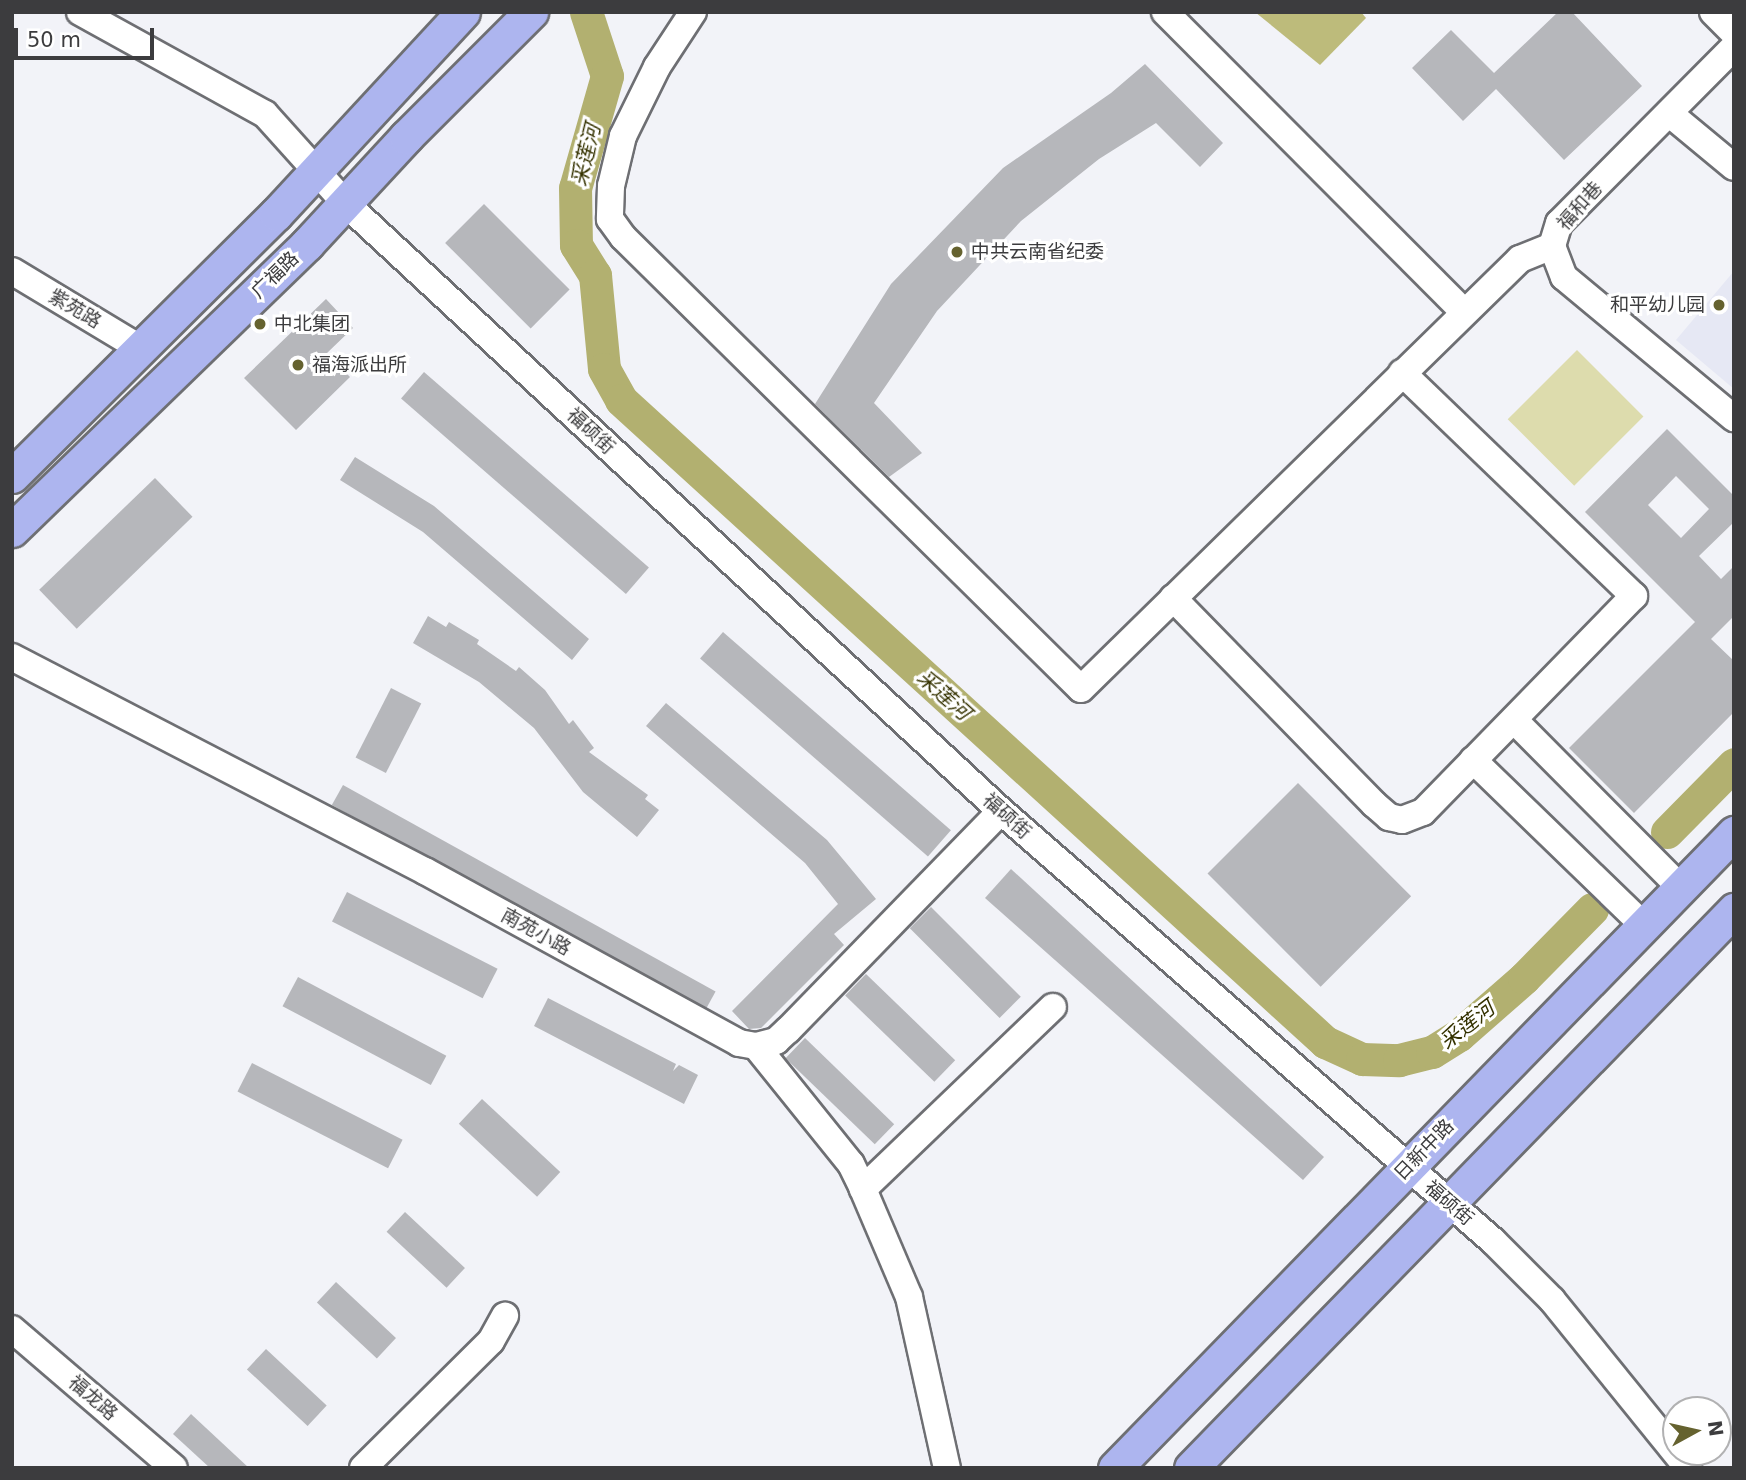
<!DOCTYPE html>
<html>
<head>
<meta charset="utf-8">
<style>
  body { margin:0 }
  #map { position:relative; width:1746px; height:1480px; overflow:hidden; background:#f2f3f8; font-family:"DejaVu Sans","Noto Sans SC",sans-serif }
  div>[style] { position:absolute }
  .built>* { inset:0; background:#e6e8f4 }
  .green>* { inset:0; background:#dddcad; transform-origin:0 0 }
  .forest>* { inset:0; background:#bdbb7b }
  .river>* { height:33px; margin:-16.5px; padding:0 16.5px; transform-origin:16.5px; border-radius:16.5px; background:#b2b070 }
  .building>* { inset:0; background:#b6b7bb; transform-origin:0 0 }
  .roads { filter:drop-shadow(2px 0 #6e6f73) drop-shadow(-2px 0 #6e6f73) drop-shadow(0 2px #6e6f73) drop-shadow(0 -2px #6e6f73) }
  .minor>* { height:26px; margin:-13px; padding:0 13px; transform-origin:13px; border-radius:13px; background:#fff }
  .major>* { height:33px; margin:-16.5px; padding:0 16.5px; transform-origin:16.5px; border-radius:16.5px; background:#adb5ef }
  .dots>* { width:19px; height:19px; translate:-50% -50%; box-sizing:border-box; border:4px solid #fff; border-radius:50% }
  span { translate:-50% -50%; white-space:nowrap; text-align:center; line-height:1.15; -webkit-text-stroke:6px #fff; paint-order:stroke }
  .street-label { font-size:19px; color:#3c3c3e }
  .poi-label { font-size:19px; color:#3c3c3e }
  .left { translate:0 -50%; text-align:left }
  .right { translate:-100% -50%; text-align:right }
  .water-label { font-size:21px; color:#353200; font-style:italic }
  .frame { position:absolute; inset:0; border:14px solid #3c3c3e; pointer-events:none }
  .north { position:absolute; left:1662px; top:1396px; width:70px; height:70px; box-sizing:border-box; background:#fff; border:2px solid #b1b1b2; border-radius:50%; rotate:82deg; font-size:19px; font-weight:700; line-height:28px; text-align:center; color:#3c3c3e }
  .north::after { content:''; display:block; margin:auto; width:24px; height:32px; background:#65622f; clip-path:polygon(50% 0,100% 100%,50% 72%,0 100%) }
  .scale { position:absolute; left:14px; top:28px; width:140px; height:32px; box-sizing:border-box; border:4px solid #3c3c3e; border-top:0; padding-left:9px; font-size:21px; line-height:24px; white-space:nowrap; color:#3c3c3e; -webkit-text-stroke:5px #fff; paint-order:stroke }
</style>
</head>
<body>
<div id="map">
  <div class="built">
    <div style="clip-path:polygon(1734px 271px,1734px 389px,1676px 340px)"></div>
  </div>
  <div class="green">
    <div style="left:1577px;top:350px;width:94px;height:98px;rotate:45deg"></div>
  </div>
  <div class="forest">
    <div style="clip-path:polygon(1255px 12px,1361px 12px,1366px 18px,1320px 65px)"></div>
  </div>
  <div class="river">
    <div style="left:586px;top:12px;width:67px;rotate:71.8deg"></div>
    <div style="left:607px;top:76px;width:116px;rotate:105.9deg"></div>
    <div style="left:575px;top:188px;width:57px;rotate:89deg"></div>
    <div style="left:576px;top:245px;width:36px;rotate:58deg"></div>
    <div style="left:595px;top:275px;width:94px;rotate:84.5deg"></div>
    <div style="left:604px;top:369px;width:35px;rotate:61deg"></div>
    <div style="left:621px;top:400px;width:953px;rotate:42.36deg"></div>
    <div style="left:1325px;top:1042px;width:41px;rotate:24.7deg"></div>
    <div style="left:1362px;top:1059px;width:37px;rotate:2deg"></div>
    <div style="left:1399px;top:1060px;width:34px;rotate:-14deg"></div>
    <div style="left:1432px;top:1052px;width:32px;rotate:-32deg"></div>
    <div style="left:1459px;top:1035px;width:86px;rotate:-41.2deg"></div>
    <div style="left:1524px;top:978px;width:97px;rotate:-45.4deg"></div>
    <div style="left:1667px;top:832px;width:95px;rotate:-45.4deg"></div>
  </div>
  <div class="building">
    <div style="clip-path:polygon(1558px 12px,1572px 12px,1642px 86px,1564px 160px,1496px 89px,1463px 121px,1412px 68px,1451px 30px,1494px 73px)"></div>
    <div style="clip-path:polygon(1145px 64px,1223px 143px,1200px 167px,1156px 123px,1099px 159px,1021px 221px,937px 311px,874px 403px,922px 453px,889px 477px,815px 404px,891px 284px,1003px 168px,1111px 93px)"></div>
    <div style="left:484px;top:204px;width:121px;height:55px;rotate:45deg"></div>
    <div style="clip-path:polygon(326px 299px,353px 328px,327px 353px,350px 377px,296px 430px,244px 378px)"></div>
    <div style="left:424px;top:372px;width:298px;height:35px;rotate:41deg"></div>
    <div style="clip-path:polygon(evenodd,1667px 429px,1734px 496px,1734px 522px,1699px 556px,1721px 579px,1734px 566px,1734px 616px,1711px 639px,1734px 661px,1734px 712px,1634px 813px,1569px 748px,1695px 622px,1585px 512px,1667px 429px,1676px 476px,1709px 509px,1681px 538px,1648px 505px,1676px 476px)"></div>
    <div style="clip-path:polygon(355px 457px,434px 506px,589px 639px,572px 660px,423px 532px,340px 480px)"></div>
    <div style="left:155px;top:478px;width:54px;height:161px;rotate:46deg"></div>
    <div style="clip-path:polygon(428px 616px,446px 627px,449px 622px,479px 640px,477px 644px,516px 671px,519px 667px,545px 690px,569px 724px,573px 720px,594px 748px,589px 752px,648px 795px,645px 799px,659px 810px,637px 837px,583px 792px,534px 728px,479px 682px,413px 643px)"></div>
    <div style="left:723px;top:632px;width:302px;height:35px;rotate:41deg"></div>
    <div style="left:391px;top:688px;width:34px;height:78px;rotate:27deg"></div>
    <div style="clip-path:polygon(666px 703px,827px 840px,876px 899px,834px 934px,844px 945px,761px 1028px,749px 1029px,732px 1011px,838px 904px,805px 863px,646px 726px)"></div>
    <div style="left:1298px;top:783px;width:160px;height:128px;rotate:45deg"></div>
    <div style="left:343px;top:785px;width:426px;height:23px;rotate:29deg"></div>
    <div style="clip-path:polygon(1011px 869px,1324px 1157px,1303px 1180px,985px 898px)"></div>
    <div style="left:347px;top:892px;width:169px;height:33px;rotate:27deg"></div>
    <div style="left:931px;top:907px;width:127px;height:30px;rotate:45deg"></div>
    <div style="left:866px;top:974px;width:124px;height:30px;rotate:44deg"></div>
    <div style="left:298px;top:977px;width:168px;height:33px;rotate:28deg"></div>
    <div style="clip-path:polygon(548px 998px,676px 1064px,673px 1071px,679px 1065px,698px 1075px,684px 1104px,534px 1026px)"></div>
    <div style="left:805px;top:1038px;width:124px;height:28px;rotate:44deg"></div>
    <div style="left:252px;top:1063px;width:169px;height:32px;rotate:27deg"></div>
    <div style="left:482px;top:1099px;width:107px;height:34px;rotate:43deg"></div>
    <div style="left:405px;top:1212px;width:82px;height:27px;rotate:43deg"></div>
    <div style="left:336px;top:1282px;width:82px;height:28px;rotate:43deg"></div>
    <div style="left:266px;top:1349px;width:83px;height:28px;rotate:43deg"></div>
    <div style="clip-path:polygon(191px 1414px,249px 1468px,210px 1468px,173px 1434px)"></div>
  </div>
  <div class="roads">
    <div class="minor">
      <div style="left:80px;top:12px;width:211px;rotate:28.9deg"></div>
      <div style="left:265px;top:114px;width:120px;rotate:48deg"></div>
      <div style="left:345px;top:203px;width:894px;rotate:42.83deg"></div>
      <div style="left:1001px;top:811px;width:653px;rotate:41.15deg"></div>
      <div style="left:1493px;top:1241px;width:83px;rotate:45deg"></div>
      <div style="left:1552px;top:1300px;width:216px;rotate:51deg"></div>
      <div style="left:693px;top:12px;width:66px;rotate:123.2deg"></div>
      <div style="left:657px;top:67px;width:77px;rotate:116.2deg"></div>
      <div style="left:623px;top:136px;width:51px;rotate:103.5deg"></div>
      <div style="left:611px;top:186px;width:33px;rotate:92deg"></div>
      <div style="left:610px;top:219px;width:22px;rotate:54deg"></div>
      <div style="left:623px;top:237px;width:643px;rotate:44.62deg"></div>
      <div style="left:1081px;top:689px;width:615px;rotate:-44.41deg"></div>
      <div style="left:1520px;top:259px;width:35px;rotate:-22deg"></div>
      <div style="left:1165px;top:12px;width:424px;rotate:45.1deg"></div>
      <div style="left:1713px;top:12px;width:30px;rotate:45deg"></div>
      <div style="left:1734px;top:47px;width:248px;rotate:134.8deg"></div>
      <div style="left:1559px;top:223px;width:24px;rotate:107deg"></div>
      <div style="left:1552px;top:246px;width:33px;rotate:69deg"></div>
      <div style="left:1564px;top:277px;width:221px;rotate:39.7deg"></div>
      <div style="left:1670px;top:114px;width:83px;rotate:39.6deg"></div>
      <div style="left:12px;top:271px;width:147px;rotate:31.1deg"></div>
      <div style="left:1173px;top:598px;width:288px;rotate:45.7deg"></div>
      <div style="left:1374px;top:804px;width:20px;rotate:41deg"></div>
      <div style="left:1389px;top:817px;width:13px;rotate:13deg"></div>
      <div style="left:1402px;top:820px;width:22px;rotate:-21deg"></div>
      <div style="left:1423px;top:812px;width:302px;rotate:-45.7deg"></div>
      <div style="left:1634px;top:596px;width:322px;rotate:-136.1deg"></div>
      <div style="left:12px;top:657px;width:465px;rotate:27.4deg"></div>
      <div style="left:425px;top:871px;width:358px;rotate:28.7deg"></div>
      <div style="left:739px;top:1043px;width:17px;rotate:10deg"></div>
      <div style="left:756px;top:1046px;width:21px;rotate:-14deg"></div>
      <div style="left:776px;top:1041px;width:16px;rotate:-43deg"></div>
      <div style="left:788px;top:1030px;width:305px;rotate:-45.8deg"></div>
      <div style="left:1514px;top:720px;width:237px;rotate:45.2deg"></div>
      <div style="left:1473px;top:760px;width:237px;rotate:44.1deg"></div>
      <div style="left:756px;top:1046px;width:151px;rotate:51.2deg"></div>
      <div style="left:851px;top:1164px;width:28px;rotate:64deg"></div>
      <div style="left:863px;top:1189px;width:117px;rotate:66.9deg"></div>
      <div style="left:909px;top:1297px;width:175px;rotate:77.5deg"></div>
      <div style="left:863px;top:1189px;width:263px;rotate:-43.8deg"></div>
      <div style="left:12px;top:1329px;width:213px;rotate:40.6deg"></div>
      <div style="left:363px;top:1468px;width:180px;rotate:-44.8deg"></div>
      <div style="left:491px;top:1341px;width:29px;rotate:-61deg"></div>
    </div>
    <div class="major">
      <div style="left:12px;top:476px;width:372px;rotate:-44.8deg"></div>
      <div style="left:276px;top:214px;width:275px;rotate:-47.2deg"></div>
      <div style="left:12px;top:530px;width:411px;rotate:-44.1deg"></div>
      <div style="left:307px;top:244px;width:146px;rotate:-47.2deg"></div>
      <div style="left:406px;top:137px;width:177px;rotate:-45deg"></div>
      <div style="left:1115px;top:1468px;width:887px;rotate:-45.73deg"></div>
      <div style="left:1191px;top:1468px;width:779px;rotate:-45.78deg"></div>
    </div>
  </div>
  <div class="dots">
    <div style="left:957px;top:252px;background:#65622f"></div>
    <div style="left:1719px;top:305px;background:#65622f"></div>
    <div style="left:260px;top:324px;background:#65622f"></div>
    <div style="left:298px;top:365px;background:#65622f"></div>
  </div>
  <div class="street-label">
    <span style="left:1580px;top:206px;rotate:-48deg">福和巷</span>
    <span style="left:275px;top:275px;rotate:-44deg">广福路</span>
    <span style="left:75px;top:309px;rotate:31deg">紫苑路</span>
    <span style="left:591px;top:431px;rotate:43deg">福硕街</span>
    <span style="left:1007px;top:816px;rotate:42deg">福硕街</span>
    <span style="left:536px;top:932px;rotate:29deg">南苑小路</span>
    <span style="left:1424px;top:1150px;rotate:-46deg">日新中路</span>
    <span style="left:1449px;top:1203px;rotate:41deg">福硕街</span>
    <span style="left:93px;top:1398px;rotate:41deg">福龙路</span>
  </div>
  <div class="poi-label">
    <span class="left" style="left:971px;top:252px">中共云南省纪委</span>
    <span class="right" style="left:1705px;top:305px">和平幼儿园</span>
    <span class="left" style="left:274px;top:324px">中北集团</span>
    <span class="left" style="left:312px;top:365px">福海派出所</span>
  </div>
  <div class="water-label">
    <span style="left:586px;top:155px;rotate:-76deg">采莲河</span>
    <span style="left:944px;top:695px;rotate:42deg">采莲河</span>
    <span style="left:1467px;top:1025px;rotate:-38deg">采莲河</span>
  </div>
  <div class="frame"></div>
  <div class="north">N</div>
  <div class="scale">50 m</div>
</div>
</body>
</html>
